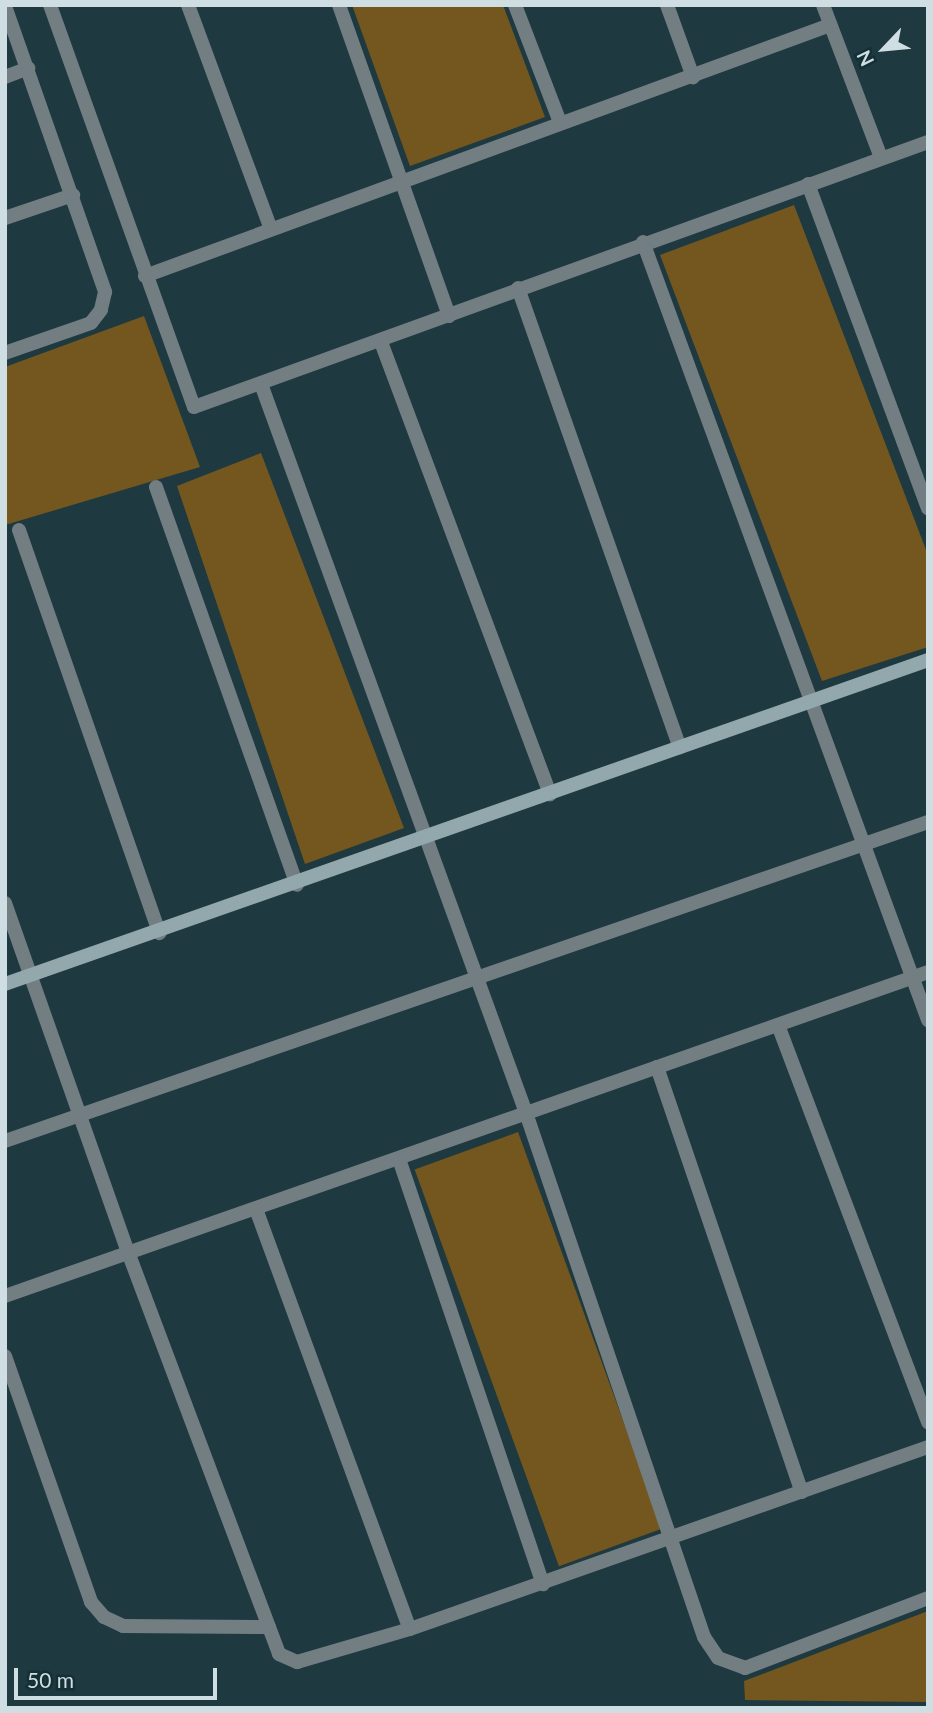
<!DOCTYPE html>
<html>
<head>
<meta charset="utf-8">
<style>
  body { margin:0 }
  #map { position:relative; width:933px; height:1713px; overflow:hidden; background:#1e3a40; font-family:Lato,sans-serif }
  div>[style] { position:absolute }
  .green>* { inset:0; background:#73571f; transform-origin:0 0 }
  .street>* { height:14px; margin:-7px; padding:0 7px; transform-origin:7px; border-radius:7px; background:#727e82 }
  .secondary>* { height:14px; margin:-7px; padding:0 7px; transform-origin:7px; border-radius:7px; background:#93a8ad }
  span { translate:-50% -50%; white-space:nowrap; text-align:center; line-height:1.15; -webkit-text-stroke:7px #143036; paint-order:stroke }
  .frame { position:absolute; inset:0; border:7px solid #cfdee2; pointer-events:none }
  .north { position:absolute; left:849px; top:14px; width:70px; height:70px; -webkit-text-stroke:5px #143036; paint-order:stroke; rotate:244deg; font-size:19px; font-weight:700; line-height:28px; text-align:center; color:#cfdee2 }
  .north::after { content:''; display:block; margin:auto; width:24px; height:32px; background:#cfdee2; clip-path:polygon(50% 0,100% 100%,50% 72%,0 100%) }
  .scale { position:absolute; left:14px; top:1668px; width:203px; height:32px; box-sizing:border-box; border:4px solid #cfdee2; border-top:0; padding-left:9px; font-size:21px; line-height:24px; white-space:nowrap; color:#cfdee2; -webkit-text-stroke:5px #143036; paint-order:stroke }
</style>
</head>
<body>
<div id="map">
  <div class="green">
    <div style="clip-path:polygon(352px 5px,503px 5px,545px 117px,410px 166px)"></div>
    <div style="clip-path:polygon(794px 205px,928px 555px,928px 647px,822px 681px,660px 255px)"></div>
    <div style="clip-path:polygon(144px 316px,200px 467px,5px 525px,5px 367px)"></div>
    <div style="clip-path:polygon(261px 453px,404px 828px,305px 864px,177px 486px)"></div>
    <div style="left:518px;top:1132px;width:422px;height:110px;rotate:70deg"></div>
    <div style="clip-path:polygon(928px 1611px,928px 1702px,745px 1700px,744px 1681px)"></div>
  </div>
  <div class="street">
    <div style="left:50px;top:5px;width:427px;rotate:70.3deg"></div>
    <div style="left:194px;top:407px;width:780px;rotate:-19.85deg"></div>
    <div style="left:188px;top:5px;width:239px;rotate:69.7deg"></div>
    <div style="left:339px;top:5px;width:330px;rotate:70.5deg"></div>
    <div style="left:515px;top:5px;width:125px;rotate:69deg"></div>
    <div style="left:667px;top:5px;width:77px;rotate:70.1deg"></div>
    <div style="left:823px;top:5px;width:164px;rotate:69.2deg"></div>
    <div style="left:5px;top:6px;width:303px;rotate:70.7deg"></div>
    <div style="left:105px;top:292px;width:18px;rotate:103deg"></div>
    <div style="left:101px;top:310px;width:16px;rotate:128deg"></div>
    <div style="left:91px;top:323px;width:91px;rotate:160.8deg"></div>
    <div style="left:5px;top:77px;width:25px;rotate:-21deg"></div>
    <div style="left:808px;top:184px;width:346px;rotate:69.7deg"></div>
    <div style="left:5px;top:218px;width:72px;rotate:-18.7deg"></div>
    <div style="left:643px;top:242px;width:829px;rotate:69.88deg"></div>
    <div style="left:145px;top:276px;width:730px;rotate:-20.12deg"></div>
    <div style="left:518px;top:288px;width:487px;rotate:70.6deg"></div>
    <div style="left:381px;top:342px;width:483px;rotate:69.5deg"></div>
    <div style="left:261px;top:384px;width:776px;rotate:70.02deg"></div>
    <div style="left:526px;top:1113px;width:553px;rotate:71.24deg"></div>
    <div style="left:704px;top:1637px;width:25px;rotate:56deg"></div>
    <div style="left:718px;top:1658px;width:29px;rotate:20deg"></div>
    <div style="left:745px;top:1668px;width:196px;rotate:-20.9deg"></div>
    <div style="left:156px;top:487px;width:422px;rotate:70.5deg"></div>
    <div style="left:19px;top:530px;width:427px;rotate:70.8deg"></div>
    <div style="left:5px;top:903px;width:370px;rotate:70.6deg"></div>
    <div style="left:128px;top:1252px;width:429px;rotate:69.4deg"></div>
    <div style="left:279px;top:1654px;width:20px;rotate:24deg"></div>
    <div style="left:297px;top:1662px;width:118px;rotate:-16.3deg"></div>
    <div style="left:778px;top:1025px;width:425px;rotate:69.3deg"></div>
    <div style="left:657px;top:1067px;width:449px;rotate:71.2deg"></div>
    <div style="left:5px;top:1141px;width:977px;rotate:-19.07deg"></div>
    <div style="left:399px;top:1159px;width:449px;rotate:71.3deg"></div>
    <div style="left:256px;top:1209px;width:447px;rotate:69.9deg"></div>
    <div style="left:410px;top:1629px;width:549px;rotate:-19.36deg"></div>
    <div style="left:5px;top:1296px;width:978px;rotate:-19.34deg"></div>
    <div style="left:5px;top:1356px;width:261px;rotate:70.7deg"></div>
    <div style="left:91px;top:1602px;width:20px;rotate:49deg"></div>
    <div style="left:104px;top:1617px;width:21px;rotate:25deg"></div>
    <div style="left:123px;top:1626px;width:146px;rotate:0.4deg"></div>
  </div>
  <div class="secondary">
    <div style="left:5px;top:984px;width:978px;rotate:-19.34deg"></div>
  </div>
  <div class="frame"></div>
  <div class="north">N</div>
  <div class="scale">50 m</div>
</div>
</body>
</html>
